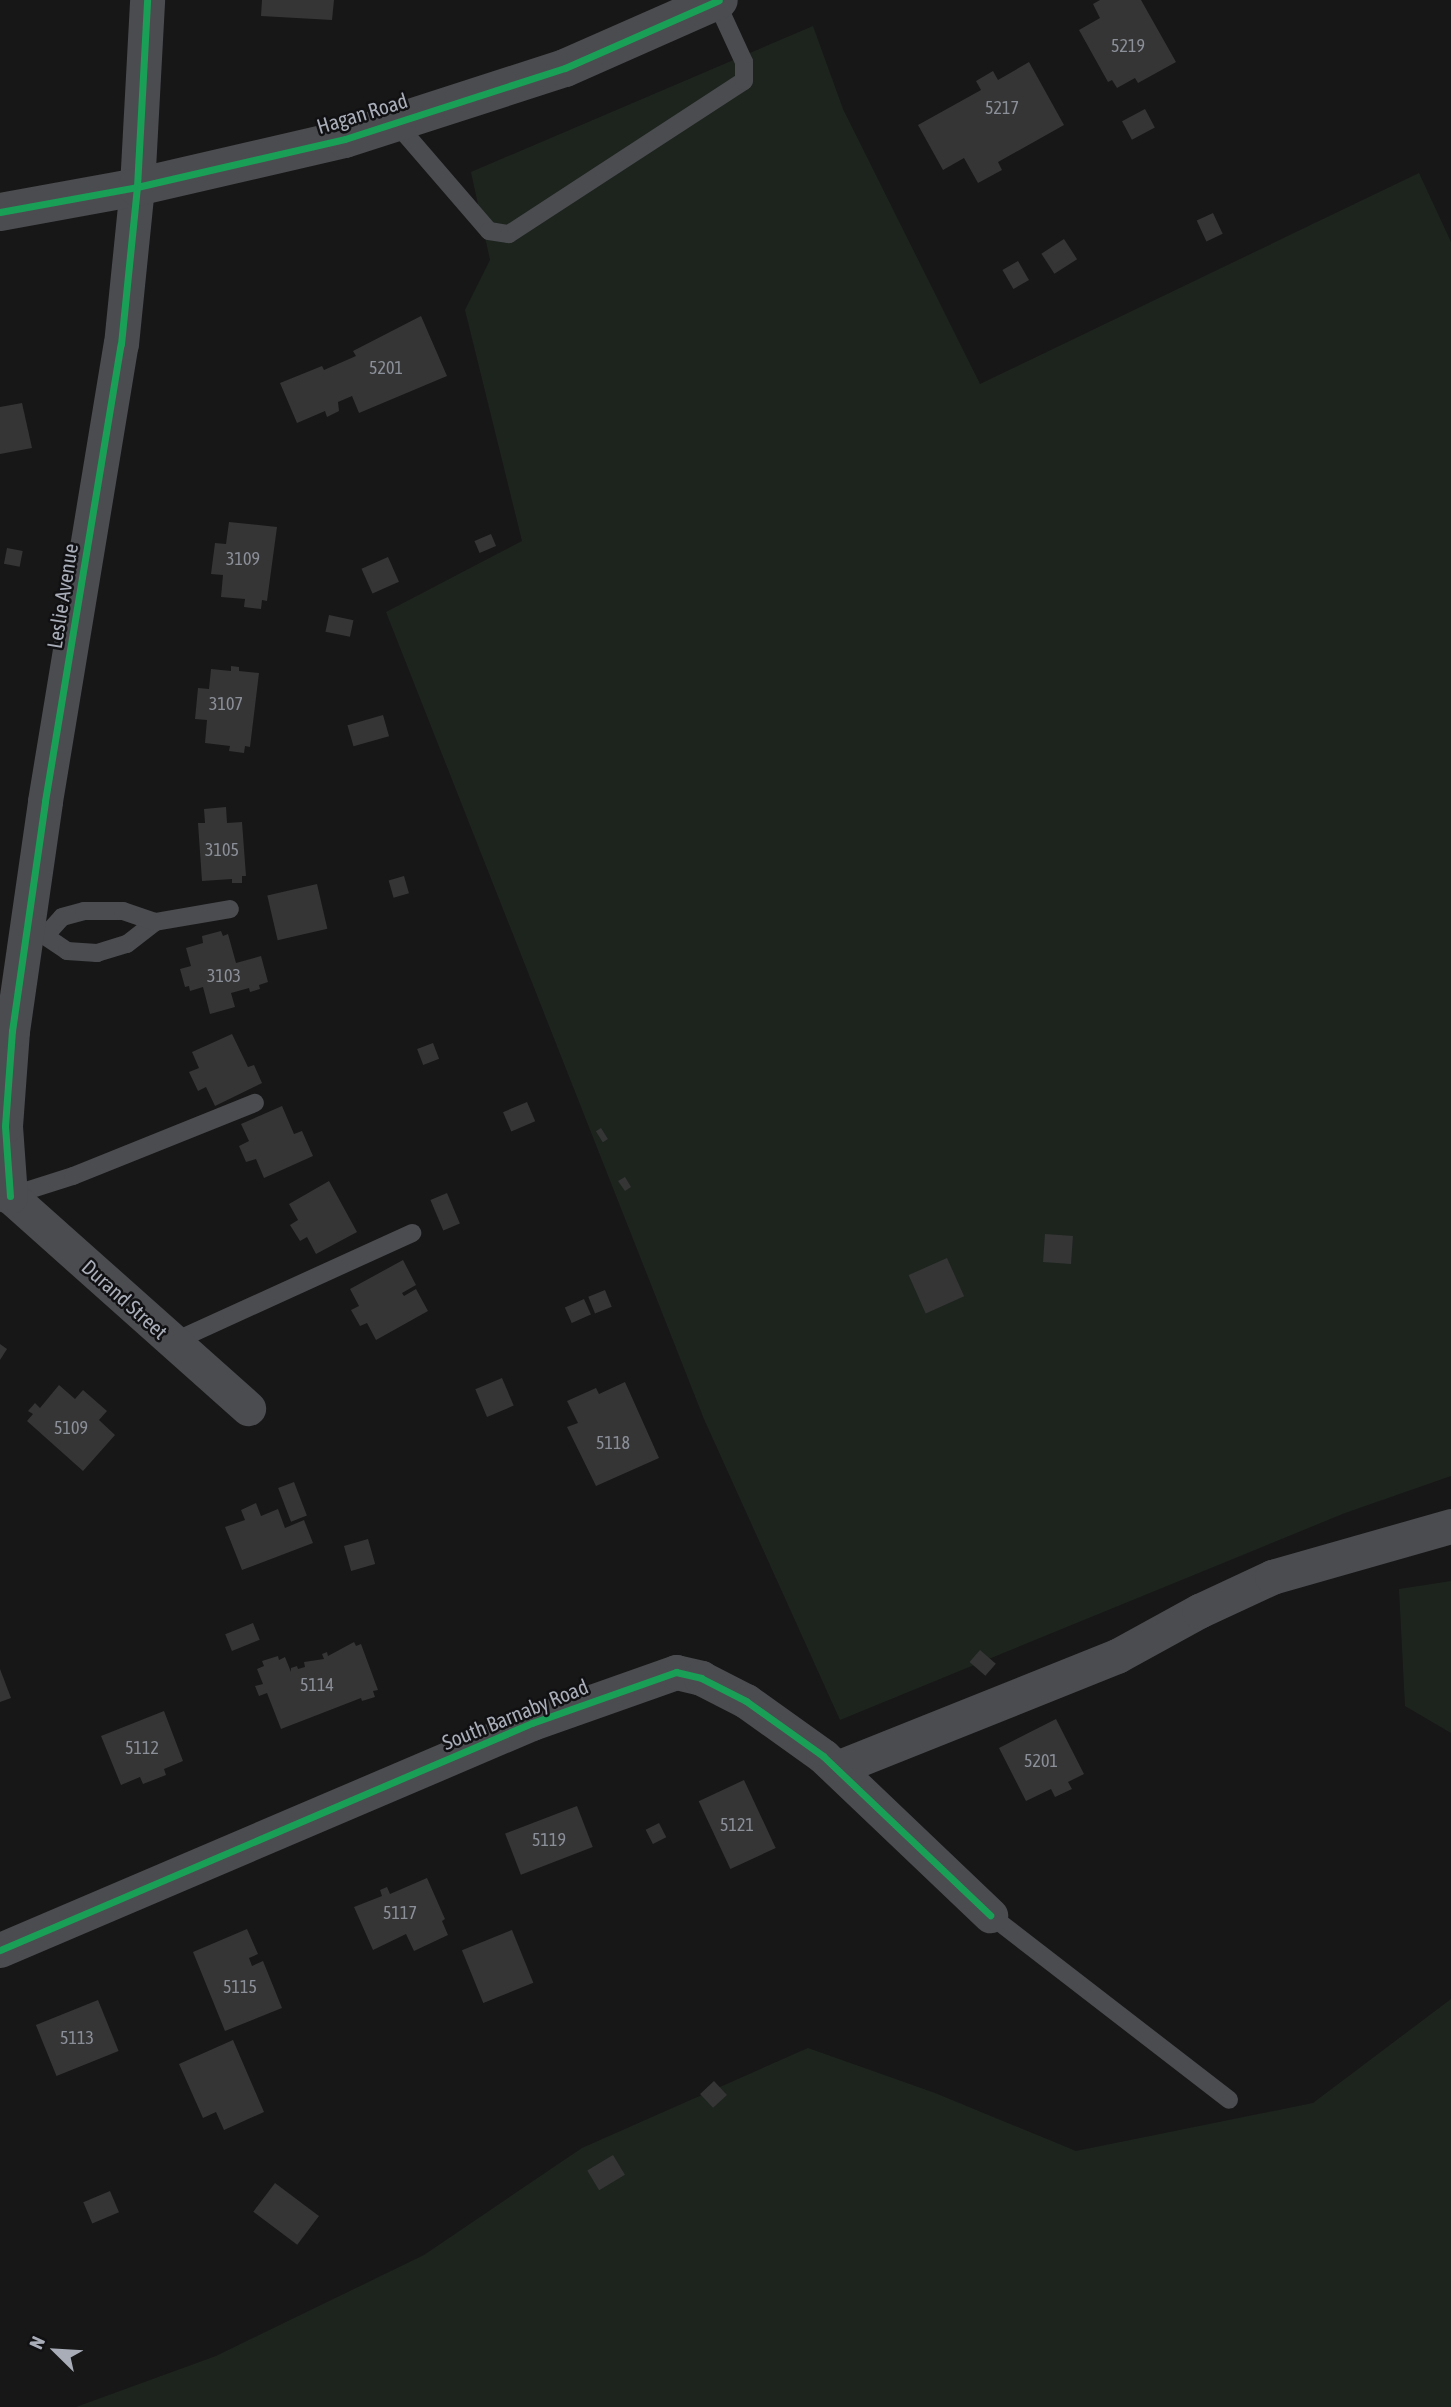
<!DOCTYPE html>
<html>
<head>
<meta charset="utf-8">
<style>
  body { margin:0 }
  #map { position:relative; width:1451px; height:2407px; overflow:hidden; background:#171717; font-family:"Asap Condensed",sans-serif }
  div>[style] { position:absolute }
  .green>* { inset:0; background:#1d241e }
  .building>* { inset:0; background:#353536; transform-origin:0 0 }
  .service>* { height:18px; margin:-9px; padding:0 9px; transform-origin:9px; border-radius:9px; background:#4b4c50 }
  .minor>* { height:35px; margin:-17.5px; padding:0 17.5px; transform-origin:17.5px; border-radius:17.5px; background:#4b4c50 }
  .tertiary>* { height:38px; margin:-19px; padding:0 19px; transform-origin:19px; border-radius:19px; background:#4b4c50 }
  .cycleway>* { height:7px; margin:-3.5px; padding:0 3.5px; transform-origin:3.5px; border-radius:3.5px; background:#1a9f57 }
  span { translate:-50% -50%; white-space:nowrap; text-align:center; line-height:1.15; -webkit-text-stroke:5px #111113; paint-order:stroke }
  .number-label { font-size:18px; color:#8b8f98 }
  .number-label span { -webkit-text-stroke-width:0 }
  .street-label { font-size:21px; color:#a8adb8 }
  .north { position:absolute; left:21px; top:2316px; width:70px; height:70px; -webkit-text-stroke:5px #111113; paint-order:stroke; rotate:294deg; font-size:19px; font-weight:700; line-height:28px; text-align:center; color:#a8adb8 }
  .north::after { content:''; display:block; margin:auto; width:24px; height:32px; background:#a8adb8; clip-path:polygon(50% 0,100% 100%,50% 72%,0 100%) }
</style>
</head>
<body>
<div id="map">
  <div class="green">
    <div style="clip-path:polygon(813px 26px,843px 109px,980px 384px,1419px 173px,1451px 242px,1451px 1476px,1345px 1513px,840px 1720px,704px 1419px,386px 612px,522px 541px,465px 310px,490px 260px,471px 172px)"></div>
    <div style="clip-path:polygon(1451px 1581px,1451px 1733px,1405px 1706px,1399px 1589px)"></div>
    <div style="clip-path:polygon(1451px 1999px,1451px 2407px,76px 2407px,216px 2356px,424px 2255px,582px 2148px,808px 2048px,935px 2093px,1076px 2151px,1313px 2103px)"></div>
  </div>
  <div class="building">
    <div style="clip-path:polygon(262px 0,334px 0,332px 20px,261px 16px)"></div>
    <div style="clip-path:polygon(1100px 0,1141px 0,1176px 62px,1138px 83px,1135px 78px,1117px 88px,1112px 80px,1108px 82px,1079px 30px,1100px 18px,1093px 4px)"></div>
    <div style="clip-path:polygon(1029px 62px,1064px 125px,998px 162px,1002px 170px,978px 183px,964px 158px,943px 170px,918px 125px,981px 90px,976px 81px,993px 71px,998px 80px)"></div>
    <div style="left:1145px;top:109px;width:21px;height:26px;rotate:62deg"></div>
    <div style="left:1213px;top:213px;width:23px;height:18px;rotate:65deg"></div>
    <div style="left:1064px;top:239px;width:24px;height:27px;rotate:57deg"></div>
    <div style="left:1018px;top:261px;width:22px;height:18px;rotate:60deg"></div>
    <div style="clip-path:polygon(421px 316px,447px 376px,359px 413px,352px 396px,338px 402px,339px 411px,327px 417px,325px 411px,297px 423px,280px 383px,322px 366px,324px 370px,356px 356px,353px 351px)"></div>
    <div style="clip-path:polygon(22px 403px,32px 448px,0 454px,0 407px)"></div>
    <div style="clip-path:polygon(229px 522px,277px 527px,267px 601px,262px 600px,261px 609px,244px 607px,245px 599px,221px 597px,223px 575px,211px 574px,215px 543px,226px 544px)"></div>
    <div style="left:491px;top:534px;width:13px;height:18px;rotate:67deg"></div>
    <div style="left:7px;top:548px;width:16px;height:16px;rotate:11deg"></div>
    <div style="left:388px;top:557px;width:27px;height:29px;rotate:66deg"></div>
    <div style="left:329px;top:615px;width:25px;height:17px;rotate:12deg"></div>
    <div style="clip-path:polygon(231px 666px,239px 667px,239px 671px,259px 673px,250px 747px,245px 746px,244px 753px,229px 751px,230px 746px,205px 743px,207px 720px,195px 719px,198px 688px,209px 689px,211px 669px,231px 671px)"></div>
    <div style="left:383px;top:715px;width:22px;height:37px;rotate:74deg"></div>
    <div style="clip-path:polygon(226px 807px,227px 823px,242px 822px,246px 876px,242px 876px,242px 883px,232px 883px,232px 879px,202px 881px,198px 823px,205px 823px,204px 809px)"></div>
    <div style="left:404px;top:876px;width:18px;height:16px;rotate:74deg"></div>
    <div style="left:317px;top:884px;width:46px;height:51px;rotate:77deg"></div>
    <div style="clip-path:polygon(221px 931px,223px 936px,228px 934px,236px 963px,261px 956px,268px 982px,259px 985px,260px 989px,250px 992px,249px 988px,231px 993px,235px 1007px,210px 1014px,203px 987px,190px 991px,189px 986px,185px 987px,180px 969px,191px 966px,186px 948px,203px 943px,202px 936px)"></div>
    <div style="clip-path:polygon(232px 1034px,248px 1067px,254px 1065px,262px 1083px,215px 1106px,206px 1087px,198px 1091px,189px 1072px,199px 1068px,192px 1052px)"></div>
    <div style="left:433px;top:1043px;width:17px;height:17px;rotate:69deg"></div>
    <div style="left:527px;top:1102px;width:21px;height:26px;rotate:67deg"></div>
    <div style="clip-path:polygon(282px 1106px,294px 1134px,302px 1131px,313px 1156px,264px 1178px,256px 1159px,246px 1162px,239px 1146px,249px 1141px,241px 1124px)"></div>
    <div style="left:601px;top:1128px;width:13px;height:6px;rotate:58deg"></div>
    <div style="clip-path:polygon(625px 1177px,631px 1187px,625px 1191px,618px 1181px)"></div>
    <div style="clip-path:polygon(329px 1181px,357px 1232px,316px 1254px,307px 1237px,300px 1241px,290px 1225px,298px 1220px,289px 1204px)"></div>
    <div style="left:447px;top:1193px;width:33px;height:18px;rotate:67deg"></div>
    <div style="left:1045px;top:1234px;width:28px;height:28px;rotate:4deg"></div>
    <div style="left:947px;top:1258px;width:42px;height:42px;rotate:66deg"></div>
    <div style="clip-path:polygon(403px 1260px,416px 1285px,402px 1293px,404px 1296px,416px 1289px,428px 1311px,376px 1340px,367px 1323px,360px 1326px,351px 1310px,359px 1306px,350px 1289px)"></div>
    <div style="left:605px;top:1290px;width:18px;height:18px;rotate:68deg"></div>
    <div style="left:584px;top:1299px;width:17px;height:21px;rotate:66deg"></div>
    <div style="clip-path:polygon(0 1344px,7px 1349px,0 1360px)"></div>
    <div style="left:502px;top:1378px;width:30px;height:29px;rotate:67deg"></div>
    <div style="clip-path:polygon(625px 1382px,659px 1458px,596px 1486px,567px 1427px,578px 1423px,567px 1401px,596px 1388px,599px 1394px)"></div>
    <div style="clip-path:polygon(59px 1385px,75px 1399px,83px 1390px,107px 1411px,99px 1420px,115px 1435px,83px 1471px,27px 1421px,33px 1414px,28px 1411px,35px 1403px,40px 1408px)"></div>
    <div style="left:294px;top:1482px;width:36px;height:17px;rotate:69deg"></div>
    <div style="clip-path:polygon(256px 1503px,261px 1516px,278px 1509px,285px 1528px,304px 1520px,313px 1543px,242px 1570px,225px 1527px,245px 1520px,241px 1510px)"></div>
    <div style="left:368px;top:1539px;width:26px;height:25px;rotate:74deg"></div>
    <div style="left:253px;top:1623px;width:18px;height:30px;rotate:68deg"></div>
    <div style="clip-path:polygon(354px 1642px,356px 1646px,361px 1644px,378px 1690px,373px 1691px,375px 1697px,362px 1701px,361px 1698px,281px 1729px,267px 1693px,259px 1696px,255px 1686px,263px 1684px,257px 1669px,264px 1666px,262px 1661px,278px 1656px,279px 1660px,285px 1657px,291px 1672px,291px 1668px,297px 1666px,298px 1669px,305px 1667px,304px 1662px,324px 1659px,322px 1654px,327px 1652px,328px 1656px)"></div>
    <div style="left:980px;top:1650px;width:21px;height:16px;rotate:41deg"></div>
    <div style="clip-path:polygon(0 1669px,11px 1698px,0 1702px)"></div>
    <div style="clip-path:polygon(164px 1711px,183px 1761px,164px 1769px,166px 1775px,143px 1784px,140px 1777px,121px 1785px,101px 1736px)"></div>
    <div style="clip-path:polygon(1056px 1719px,1084px 1774px,1068px 1782px,1072px 1789px,1055px 1797px,1051px 1789px,1026px 1801px,999px 1748px)"></div>
    <div style="left:744px;top:1780px;width:75px;height:50px;rotate:65deg"></div>
    <div style="left:577px;top:1806px;width:44px;height:77px;rotate:69deg"></div>
    <div style="left:659px;top:1823px;width:16px;height:15px;rotate:63deg"></div>
    <div style="clip-path:polygon(427px 1878px,445px 1919px,442px 1921px,448px 1935px,414px 1951px,406px 1934px,373px 1950px,354px 1907px,382px 1896px,380px 1890px,387px 1887px,390px 1894px)"></div>
    <div style="clip-path:polygon(247px 1929px,258px 1954px,249px 1958px,252px 1966px,263px 1961px,282px 2008px,225px 2031px,193px 1952px)"></div>
    <div style="left:512px;top:1930px;width:57px;height:54px;rotate:68deg"></div>
    <div style="left:98px;top:2000px;width:55px;height:67px;rotate:68deg"></div>
    <div style="clip-path:polygon(233px 2040px,264px 2112px,224px 2130px,216px 2112px,203px 2118px,179px 2064px)"></div>
    <div style="left:714px;top:2081px;width:19px;height:19px;rotate:47deg"></div>
    <div style="left:613px;top:2155px;width:23px;height:30px;rotate:59deg"></div>
    <div style="left:275px;top:2183px;width:55px;height:36px;rotate:37deg"></div>
    <div style="left:110px;top:2191px;width:23px;height:29px;rotate:67deg"></div>
  </div>
  <div class="service">
    <div style="left:395px;top:122px;width:144px;rotate:49.2deg"></div>
    <div style="left:489px;top:231px;width:20px;rotate:9deg"></div>
    <div style="left:509px;top:234px;width:280px;rotate:-33.1deg"></div>
    <div style="left:744px;top:81px;width:19px;rotate:-90deg"></div>
    <div style="left:744px;top:62px;width:67px;rotate:-114.7deg"></div>
    <div style="left:25px;top:936px;width:20px"></div>
    <div style="left:45px;top:936px;width:27px;rotate:34deg"></div>
    <div style="left:67px;top:951px;width:30px;rotate:4deg"></div>
    <div style="left:97px;top:953px;width:31px;rotate:-17deg"></div>
    <div style="left:127px;top:944px;width:36px;rotate:-38deg"></div>
    <div style="left:155px;top:922px;width:76px;rotate:-9.8deg"></div>
    <div style="left:45px;top:936px;width:25px;rotate:-48deg"></div>
    <div style="left:62px;top:917px;width:23px;rotate:-15deg"></div>
    <div style="left:84px;top:911px;width:39px"></div>
    <div style="left:123px;top:911px;width:34px;rotate:19deg"></div>
    <div style="left:10px;top:1196px;width:66px;rotate:-17.6deg"></div>
    <div style="left:73px;top:1176px;width:196px;rotate:-21.9deg"></div>
    <div style="left:173px;top:1342px;width:263px;rotate:-24.5deg"></div>
    <div style="left:990px;top:1915px;width:302px;rotate:37.7deg"></div>
  </div>
  <div class="minor">
    <div style="left:0;top:1193px;width:10px;rotate:17deg"></div>
    <div style="left:10px;top:1196px;width:319px;rotate:41.7deg"></div>
    <div style="left:10px;top:1196px;width:70px;rotate:-94.1deg"></div>
    <div style="left:5px;top:1126px;width:95px;rotate:-85.8deg"></div>
    <div style="left:12px;top:1031px;width:232px;rotate:-81.8deg"></div>
    <div style="left:45px;top:801px;width:463px;rotate:-80.6deg"></div>
    <div style="left:121px;top:344px;width:158px;rotate:-84.2deg"></div>
    <div style="left:137px;top:187px;width:187px;rotate:-86.9deg"></div>
    <div style="left:837px;top:1768px;width:302px;rotate:-21.8deg"></div>
    <div style="left:1117px;top:1656px;width:94px;rotate:-28.8deg"></div>
    <div style="left:1199px;top:1611px;width:81px;rotate:-25deg"></div>
    <div style="left:1272px;top:1577px;width:186px;rotate:-15.9deg"></div>
    <div style="left:0;top:1950px;width:578px;rotate:-23.11deg"></div>
    <div style="left:532px;top:1723px;width:153px;rotate:-19.5deg"></div>
    <div style="left:676px;top:1672px;width:26px;rotate:13deg"></div>
    <div style="left:701px;top:1678px;width:51px;rotate:27.1deg"></div>
    <div style="left:746px;top:1701px;width:95px;rotate:35.5deg"></div>
    <div style="left:823px;top:1756px;width:231px;rotate:43.6deg"></div>
  </div>
  <div class="tertiary">
    <div style="left:0;top:212px;width:139px;rotate:-10.3deg"></div>
    <div style="left:137px;top:187px;width:213px;rotate:-13deg"></div>
    <div style="left:345px;top:139px;width:231px;rotate:-17.9deg"></div>
    <div style="left:565px;top:68px;width:168px;rotate:-23.8deg"></div>
  </div>
  <div class="cycleway">
    <div style="left:0;top:212px;width:139px;rotate:-10.3deg"></div>
    <div style="left:137px;top:187px;width:213px;rotate:-13deg"></div>
    <div style="left:345px;top:139px;width:231px;rotate:-17.9deg"></div>
    <div style="left:565px;top:68px;width:168px;rotate:-23.8deg"></div>
    <div style="left:10px;top:1196px;width:70px;rotate:-94.1deg"></div>
    <div style="left:5px;top:1126px;width:95px;rotate:-85.8deg"></div>
    <div style="left:12px;top:1031px;width:232px;rotate:-81.8deg"></div>
    <div style="left:45px;top:801px;width:463px;rotate:-80.6deg"></div>
    <div style="left:121px;top:344px;width:158px;rotate:-84.2deg"></div>
    <div style="left:137px;top:187px;width:187px;rotate:-86.9deg"></div>
    <div style="left:0;top:1950px;width:578px;rotate:-23.11deg"></div>
    <div style="left:532px;top:1723px;width:153px;rotate:-19.5deg"></div>
    <div style="left:676px;top:1672px;width:26px;rotate:13deg"></div>
    <div style="left:701px;top:1678px;width:51px;rotate:27.1deg"></div>
    <div style="left:746px;top:1701px;width:95px;rotate:35.5deg"></div>
    <div style="left:823px;top:1756px;width:231px;rotate:43.6deg"></div>
  </div>
  <div class="number-label">
    <span style="left:1128px;top:46px">5219</span>
    <span style="left:1002px;top:108px">5217</span>
    <span style="left:386px;top:368px">5201</span>
    <span style="left:243px;top:559px">3109</span>
    <span style="left:226px;top:704px">3107</span>
    <span style="left:222px;top:850px">3105</span>
    <span style="left:224px;top:976px">3103</span>
    <span style="left:71px;top:1428px">5109</span>
    <span style="left:613px;top:1443px">5118</span>
    <span style="left:317px;top:1685px">5114</span>
    <span style="left:142px;top:1748px">5112</span>
    <span style="left:1041px;top:1761px">5201</span>
    <span style="left:737px;top:1825px">5121</span>
    <span style="left:549px;top:1840px">5119</span>
    <span style="left:400px;top:1913px">5117</span>
    <span style="left:240px;top:1987px">5115</span>
    <span style="left:77px;top:2038px">5113</span>
  </div>
  <div class="street-label">
    <span style="left:362px;top:113px;rotate:-17deg">Hagan Road</span>
    <span style="left:62px;top:596px;rotate:-81deg">Leslie Avenue</span>
    <span style="left:125px;top:1299px;rotate:42deg">Durand Street</span>
    <span style="left:515px;top:1714px;rotate:-22deg">South Barnaby Road</span>
  </div>
  <div class="north">N</div>
</div>
</body>
</html>
